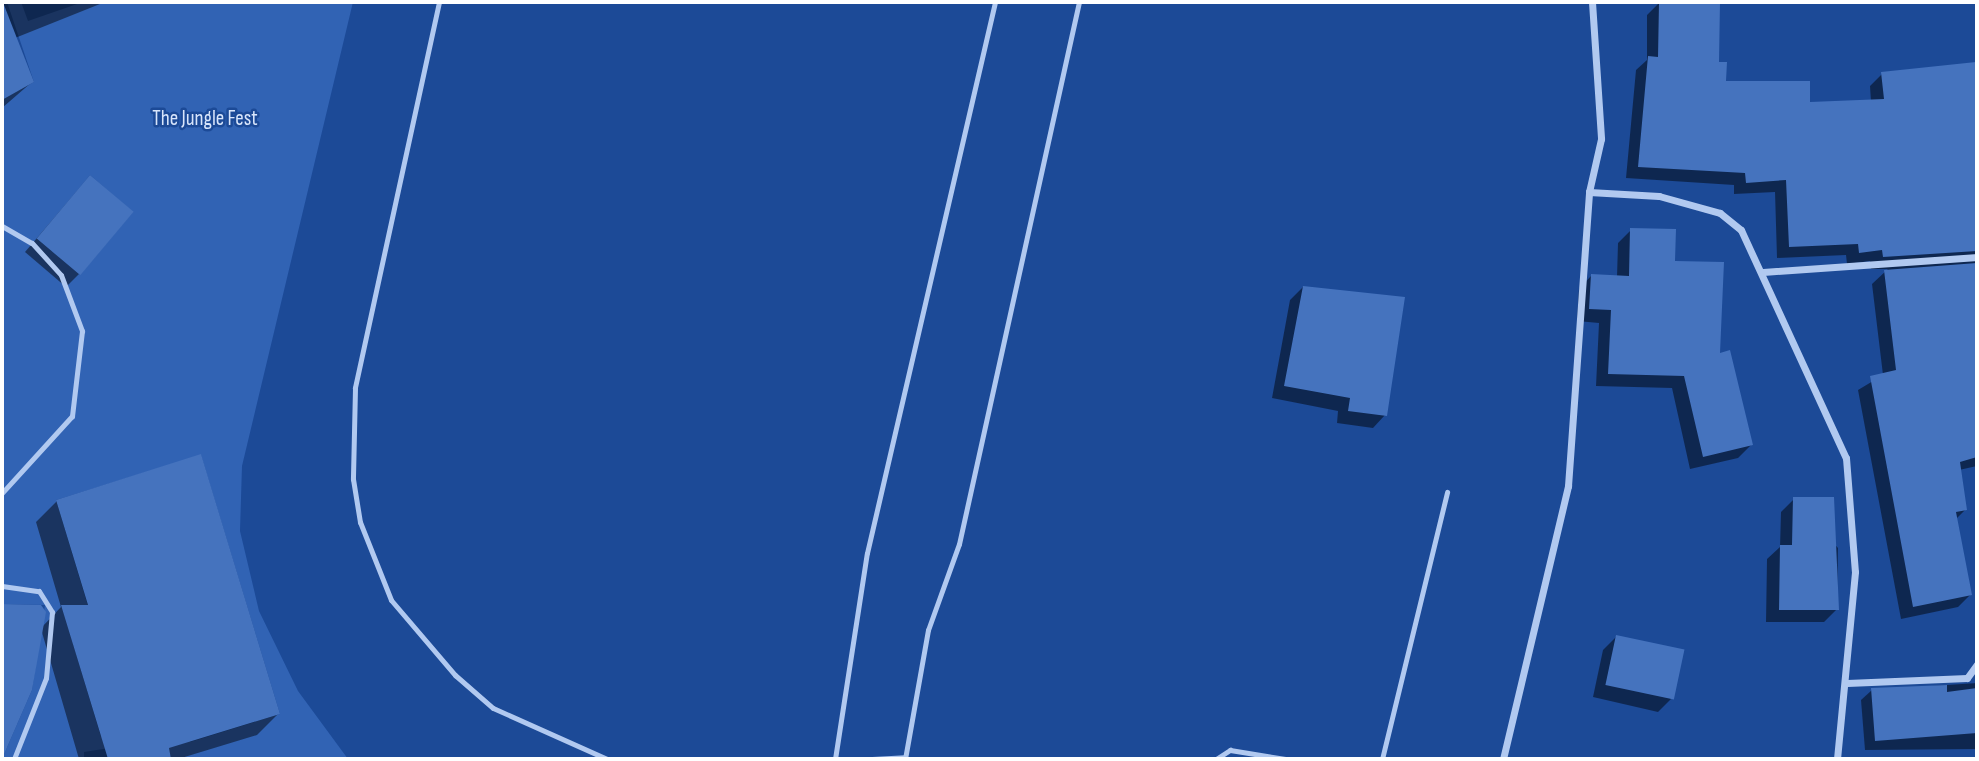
<!DOCTYPE html>
<html>
<head>
<meta charset="utf-8">
<style>
  body { margin:0 }
  #map { position:relative; width:1979px; height:761px; overflow:hidden; background:#1c4a97; font-family:"Sofia Sans Condensed",sans-serif }
  div>[style] { position:absolute }
  .green>* { inset:0; background:#3163b4 }
  .shadow>* { inset:0; background:#0007 }
  .building>* { inset:0; background:#4573be; transform-origin:0 0 }
  .lane>* { height:5px; margin:-2.5px; padding:0 2.5px; transform-origin:2.5px; border-radius:2.5px; background:#b1c9f0 }
  .street>* { height:7px; margin:-3.5px; padding:0 3.5px; transform-origin:3.5px; border-radius:3.5px; background:#b1c9f0 }
  span { translate:-50% -50%; white-space:nowrap; text-align:center; line-height:1.15; -webkit-text-stroke:5px #1c4a97; paint-order:stroke }
  .park-label { font-size:21px; color:#d8e5fb }
  .frame { position:absolute; inset:0; border:4px solid #fff; pointer-events:none }
</style>
</head>
<body>
<div id="map">
  <div class="green">
    <div style="clip-path:polygon(evenodd,7px 2px,21px 2px,28px 21px,83px 2px,353px 2px,242px 466px,240px 531px,259px 611px,298px 691px,348px 759px,171px 759px,167px 739px,84px 752px,84px 759px,2px 759px,32px 690px,45px 605px,2px 604px,2px 100px,34px 82px,7px 2px,90px 175px,133px 212px,80px 275px,37px 239px,90px 175px,7px 2px,201px 455px,280px 714px,190px 742px,181px 713px,101px 737px,73px 644px,97px 636px,56px 500px,201px 455px)"></div>
  </div>
  <div class="shadow">
    <div style="clip-path:polygon(2px 2px,105px 2px,15px 38px,32px 82px,2px 108px)"></div>
    <div style="clip-path:polygon(1659px 3px,1718px 63px,1724px 83px,1808px 104px,1871px 102px,1870px 86px,1882px 74px,1974px 64px,1977px 466px,1959px 470px,1965px 510px,1956px 519px,1970px 595px,1958px 607px,1901px 619px,1858px 390px,1883px 375px,1872px 284px,1888px 269px,1871px 269px,1870px 261px,1847px 264px,1846px 255px,1777px 258px,1775px 192px,1734px 194px,1734px 185px,1626px 178px,1636px 70px,1647px 60px,1647px 15px)"></div>
    <div style="clip-path:polygon(78px 190px,79px 274px,66px 287px,25px 252px)"></div>
    <div style="clip-path:polygon(1631px 230px,1673px 262px,1719px 355px,1751px 445px,1738px 458px,1690px 469px,1672px 388px,1596px 386px,1599px 323px,1577px 321px,1579px 289px,1591px 276px,1617px 277px,1618px 243px)"></div>
    <div style="clip-path:polygon(1303px 287px,1385px 415px,1373px 428px,1337px 423px,1338px 411px,1272px 398px,1290px 300px)"></div>
    <div style="clip-path:polygon(1794px 499px,1838px 548px,1837px 609px,1824px 622px,1766px 622px,1767px 559px,1780px 547px,1781px 512px)"></div>
    <div style="clip-path:polygon(57px 501px,278px 714px,257px 735px,178px 759px,79px 759px,41px 629px,2px 753px,2px 606px,40px 606px,42px 627px,61px 607px,36px 522px)"></div>
    <div style="clip-path:polygon(1616px 637px,1671px 699px,1658px 712px,1593px 697px,1603px 650px)"></div>
    <div style="clip-path:polygon(1977px 683px,1977px 749px,1865px 750px,1861px 700px,1872px 690px)"></div>
  </div>
  <div class="building">
    <div style="clip-path:polygon(1659px 2px,1720px 2px,1719px 62px,1727px 62px,1726px 81px,1810px 81px,1810px 102px,1884px 99px,1881px 72px,1976px 62px,1977px 251px,1883px 257px,1882px 250px,1859px 253px,1858px 244px,1789px 247px,1786px 180px,1746px 183px,1745px 173px,1638px 167px,1648px 56px,1658px 57px)"></div>
    <div style="clip-path:polygon(4px 5px,34px 82px,2px 100px,2px 6px)"></div>
    <div style="left:90px;top:175px;width:57px;height:83px;rotate:40deg"></div>
    <div style="clip-path:polygon(1630px 228px,1676px 229px,1675px 261px,1724px 262px,1720px 353px,1730px 350px,1753px 445px,1703px 457px,1684px 376px,1608px 374px,1611px 310px,1589px 309px,1591px 274px,1629px 276px)"></div>
    <div style="clip-path:polygon(1977px 263px,1977px 457px,1960px 462px,1967px 510px,1956px 512px,1972px 595px,1913px 607px,1870px 376px,1896px 370px,1884px 270px)"></div>
    <div style="clip-path:polygon(1303px 286px,1405px 297px,1387px 416px,1348px 411px,1350px 398px,1284px 386px)"></div>
    <div style="clip-path:polygon(201px 454px,280px 714px,169px 748px,171px 759px,108px 759px,61px 605px,88px 605px,56px 500px)"></div>
    <div style="clip-path:polygon(1793px 497px,1834px 497px,1839px 610px,1779px 610px,1780px 545px,1792px 545px)"></div>
    <div style="clip-path:polygon(2px 604px,41px 605px,46px 612px,32px 690px,2px 759px)"></div>
    <div style="left:1616px;top:635px;width:70px;height:51px;rotate:12deg"></div>
    <div style="clip-path:polygon(1947px 685px,1947px 692px,1977px 688px,1977px 733px,1875px 741px,1871px 688px)"></div>
  </div>
  <div class="lane">
    <div style="left:439px;top:2px;width:395px;rotate:102.3deg"></div>
    <div style="left:355px;top:388px;width:91px;rotate:91.3deg"></div>
    <div style="left:353px;top:479px;width:44px;rotate:80.8deg"></div>
    <div style="left:360px;top:522px;width:84px;rotate:68.3deg"></div>
    <div style="left:391px;top:600px;width:99px;rotate:49.5deg"></div>
    <div style="left:455px;top:675px;width:50px;rotate:41deg"></div>
    <div style="left:493px;top:708px;width:125px;rotate:24.1deg"></div>
    <div style="left:2px;top:226px;width:34px;rotate:30deg"></div>
    <div style="left:32px;top:243px;width:43px;rotate:47.8deg"></div>
    <div style="left:61px;top:275px;width:60px;rotate:69.4deg"></div>
    <div style="left:82px;top:331px;width:86px;rotate:96.7deg"></div>
    <div style="left:72px;top:416px;width:104px;rotate:132.3deg"></div>
    <div style="left:2px;top:586px;width:37px;rotate:8deg"></div>
    <div style="left:39px;top:591px;width:25px;rotate:58deg"></div>
    <div style="left:52px;top:612px;width:66px;rotate:95.2deg"></div>
    <div style="left:46px;top:678px;width:87px;rotate:111.6deg"></div>
    <div style="left:835px;top:759px;width:208px;rotate:-81.2deg"></div>
    <div style="left:867px;top:553px;width:566px;rotate:-76.92deg"></div>
    <div style="left:872px;top:759px;width:33px;rotate:-3deg"></div>
    <div style="left:905px;top:759px;width:131px;rotate:-79.9deg"></div>
    <div style="left:928px;top:630px;width:91px;rotate:-70.2deg"></div>
    <div style="left:959px;top:544px;width:555px;rotate:-77.52deg"></div>
    <div style="left:1216px;top:759px;width:17px;rotate:-33deg"></div>
    <div style="left:1230px;top:750px;width:56px;rotate:9.3deg"></div>
    <div style="left:1382px;top:759px;width:275px;rotate:-76.3deg"></div>
  </div>
  <div class="street">
    <div style="left:1592px;top:2px;width:137px;rotate:86.2deg"></div>
    <div style="left:1601px;top:139px;width:54px;rotate:102.8deg"></div>
    <div style="left:1589px;top:192px;width:70px;rotate:3.3deg"></div>
    <div style="left:1659px;top:196px;width:63px;rotate:15.6deg"></div>
    <div style="left:1720px;top:213px;width:27px;rotate:39deg"></div>
    <div style="left:1741px;top:230px;width:251px;rotate:65.3deg"></div>
    <div style="left:1846px;top:458px;width:114px;rotate:85.5deg"></div>
    <div style="left:1855px;top:572px;width:188px;rotate:95.5deg"></div>
    <div style="left:1763px;top:272px;width:215px;rotate:-4deg"></div>
    <div style="left:1847px;top:683px;width:120px;rotate:-2.4deg"></div>
    <div style="left:1967px;top:678px;width:17px;rotate:-54deg"></div>
    <div style="left:1503px;top:759px;width:281px;rotate:-76.6deg"></div>
    <div style="left:1568px;top:486px;width:295px;rotate:-85.9deg"></div>
  </div>
  <div class="park-label">
    <span style="left:205px;top:119px">The Jungle Fest</span>
  </div>
  <div class="frame"></div>
</div>
</body>
</html>
